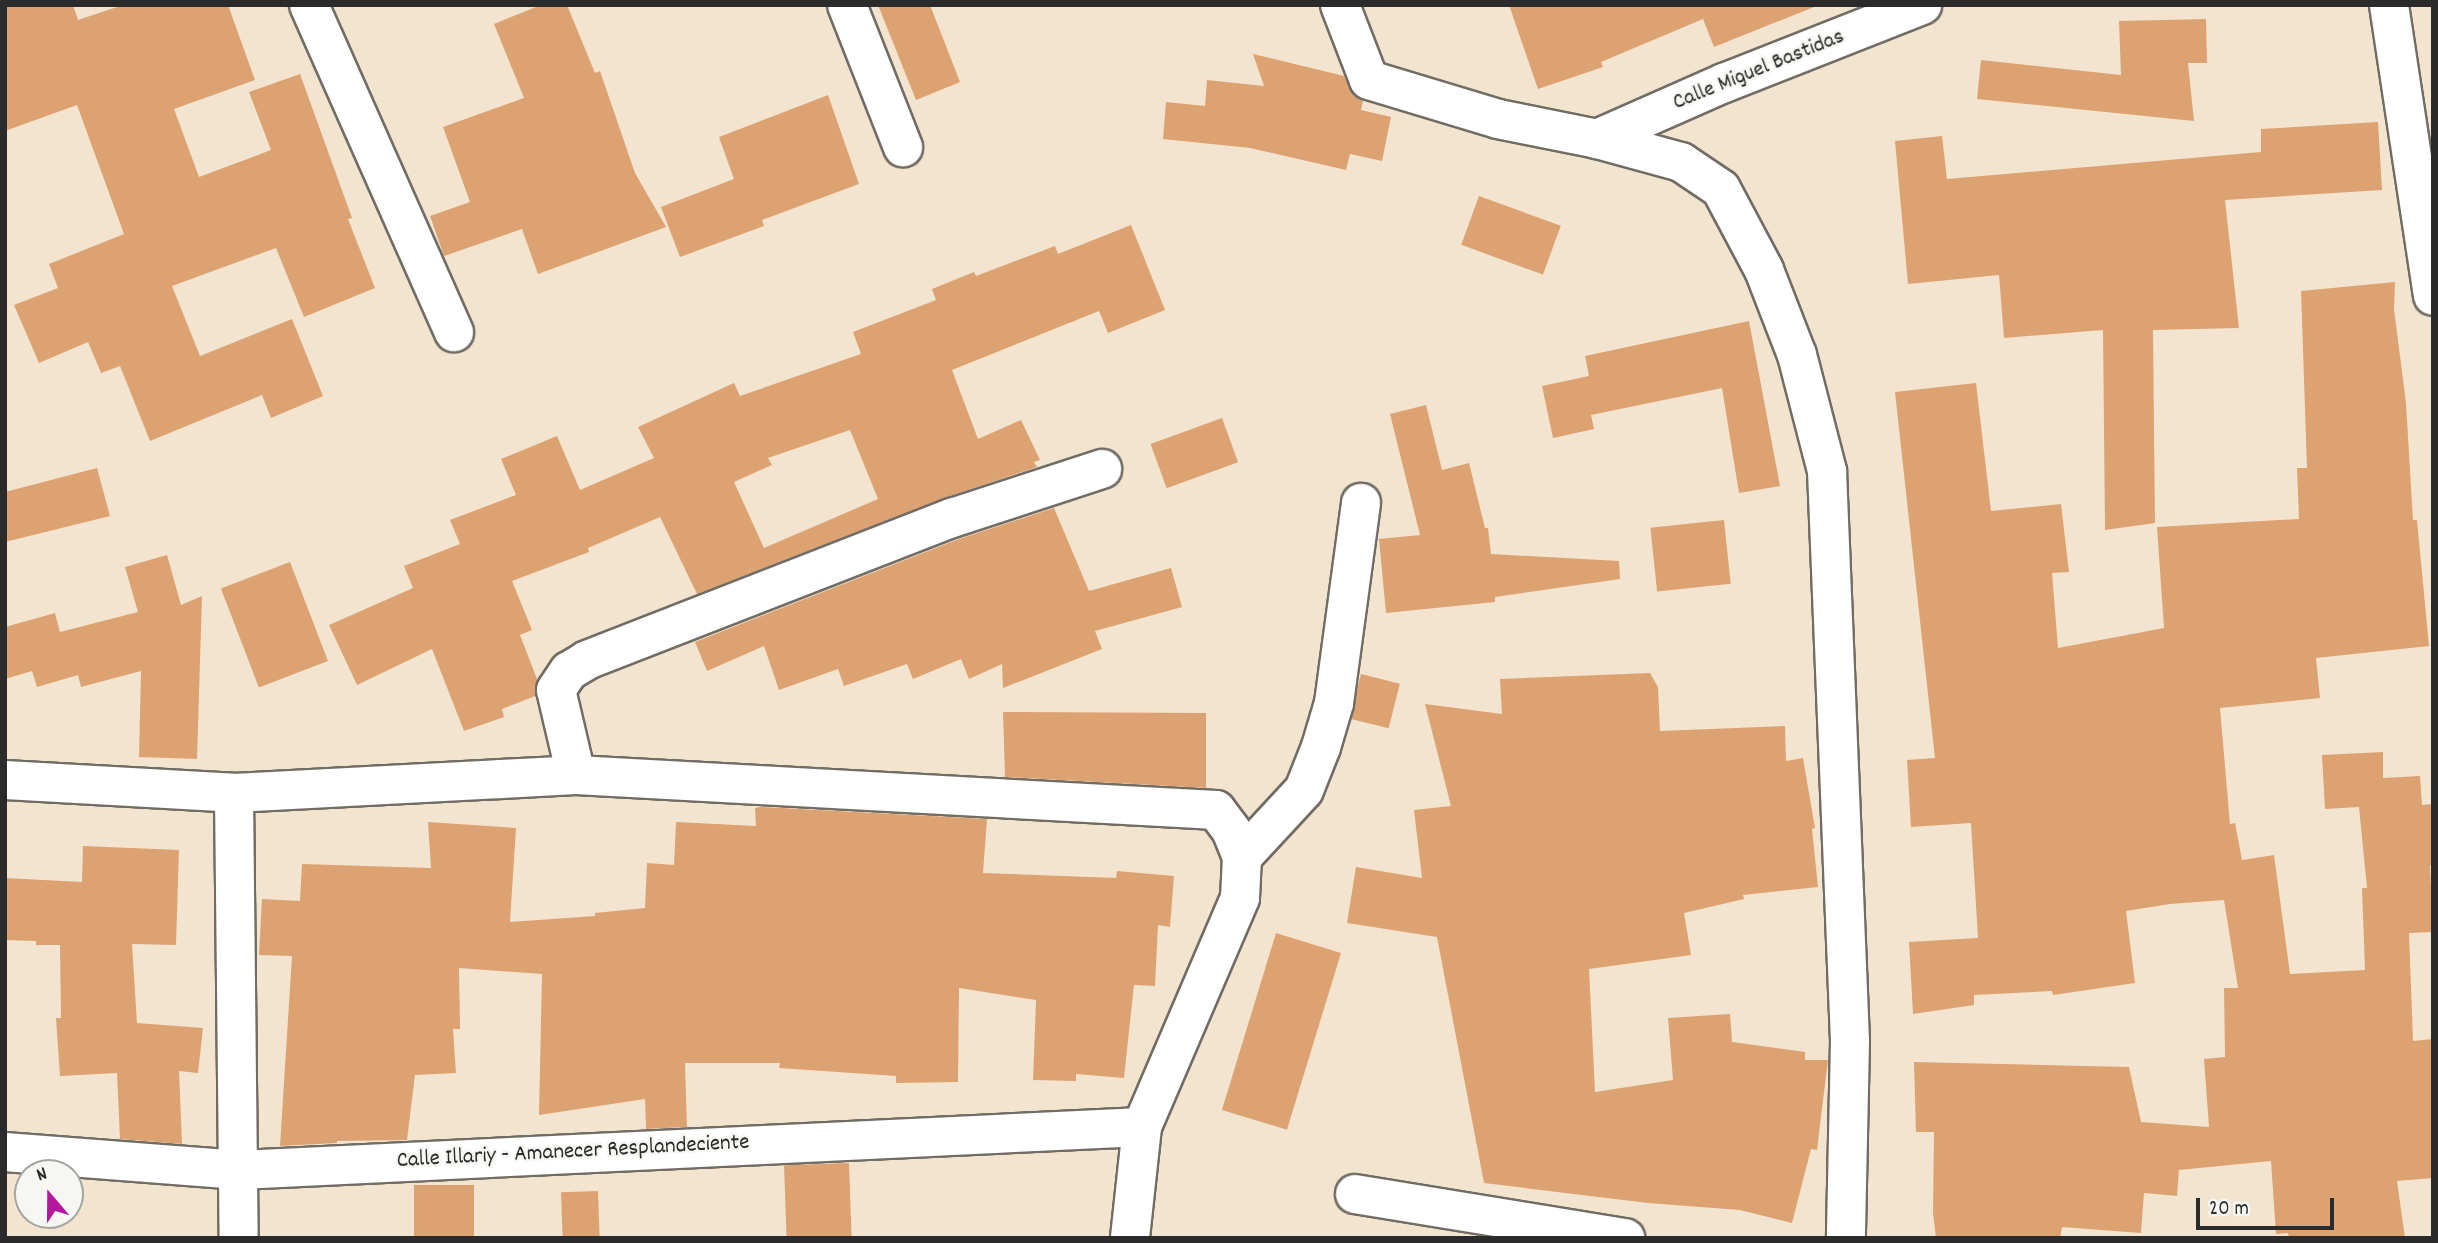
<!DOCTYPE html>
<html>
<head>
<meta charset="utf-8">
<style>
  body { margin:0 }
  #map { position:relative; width:2438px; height:1243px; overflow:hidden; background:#f3e4cf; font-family:Dekko,sans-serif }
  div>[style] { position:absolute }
  .building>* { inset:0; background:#dda272; transform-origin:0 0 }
  .roads { filter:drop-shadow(2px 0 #716c64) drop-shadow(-2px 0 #716c64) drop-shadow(0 2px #716c64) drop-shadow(0 -2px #716c64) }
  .street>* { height:38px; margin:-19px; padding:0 19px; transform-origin:19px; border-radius:19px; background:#fff }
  span { translate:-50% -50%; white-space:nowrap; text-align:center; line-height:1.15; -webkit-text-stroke:5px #f6f6f2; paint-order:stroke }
  .street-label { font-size:23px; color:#2b2b2b }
  .frame { position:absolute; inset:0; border:7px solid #2b2b2b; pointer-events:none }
  .north { position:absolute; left:14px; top:1159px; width:70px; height:70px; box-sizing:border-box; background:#f6f6f2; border:2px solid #a5a5a2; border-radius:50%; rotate:340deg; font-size:19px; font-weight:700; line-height:28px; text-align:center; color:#2b2b2b }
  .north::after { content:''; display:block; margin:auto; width:24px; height:32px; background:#b5179e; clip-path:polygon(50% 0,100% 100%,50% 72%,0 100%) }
  .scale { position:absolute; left:2196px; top:1198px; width:138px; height:32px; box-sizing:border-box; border:4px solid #2b2b2b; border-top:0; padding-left:9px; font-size:21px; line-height:24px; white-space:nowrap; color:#2b2b2b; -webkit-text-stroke:5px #f6f6f2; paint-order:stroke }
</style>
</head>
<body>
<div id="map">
  <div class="building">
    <div style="clip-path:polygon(5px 5px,73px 5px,78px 20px,123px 5px,228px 5px,255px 80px,174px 109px,199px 177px,271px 150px,249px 92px,300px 74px,352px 218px,348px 219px,375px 288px,304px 317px,276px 248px,172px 286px,200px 356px,292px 319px,323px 396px,271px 418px,262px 395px,150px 441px,120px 366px,101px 373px,88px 342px,39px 363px,14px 305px,58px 288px,49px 264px,124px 234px,77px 105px,5px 131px)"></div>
    <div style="clip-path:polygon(541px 5px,567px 5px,595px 73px,600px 71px,635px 173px,666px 227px,538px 274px,522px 229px,444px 256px,430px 216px,470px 202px,443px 127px,524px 98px,494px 24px)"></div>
    <div style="clip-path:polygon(878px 5px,930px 5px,960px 82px,916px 100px)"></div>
    <div style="clip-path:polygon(1509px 5px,1813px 5px,1814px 7px,1714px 47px,1703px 19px,1601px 62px,1603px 67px,1538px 89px)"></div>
    <div style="clip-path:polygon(2206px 19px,2207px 63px,2188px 63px,2194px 121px,1977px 99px,1981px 60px,2121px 75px,2119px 21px)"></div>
    <div style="clip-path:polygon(1253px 54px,1344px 76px,1354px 96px,1363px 101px,1361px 110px,1391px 117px,1382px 161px,1350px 154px,1346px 170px,1250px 148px,1163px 139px,1166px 102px,1205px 106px,1207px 80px,1264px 86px)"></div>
    <div style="clip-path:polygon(828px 95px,859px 184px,762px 220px,764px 226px,680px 257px,661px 207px,734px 179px,719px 137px)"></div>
    <div style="clip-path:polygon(2378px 122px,2382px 190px,2225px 200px,2239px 328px,2153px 330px,2155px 523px,2105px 530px,2103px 330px,2004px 338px,1999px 275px,1908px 284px,1895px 141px,1942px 136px,1947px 179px,2261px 152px,2261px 129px)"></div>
    <div style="left:1479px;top:196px;width:87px;height:52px;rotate:20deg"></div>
    <div style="clip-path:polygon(evenodd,1131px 225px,1165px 310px,1108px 333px,1099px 311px,952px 370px,978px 439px,1021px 420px,1040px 460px,1034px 462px,1037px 467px,944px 498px,697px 594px,660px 517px,588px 548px,589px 552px,512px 581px,532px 630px,520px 635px,537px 679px,535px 696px,502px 709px,504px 717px,464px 731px,432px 649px,357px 685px,329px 625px,413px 588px,404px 566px,460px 544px,450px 520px,516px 495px,501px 459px,557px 436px,580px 490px,654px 458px,638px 427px,734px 383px,740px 396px,861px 354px,853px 332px,936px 300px,932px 289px,974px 272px,976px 276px,1055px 246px,1058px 254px,1131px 225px,850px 430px,878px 499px,764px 548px,734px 482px,772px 465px,768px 458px,850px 430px)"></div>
    <div style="clip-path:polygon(2395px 282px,2394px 309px,2406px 403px,2413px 520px,2417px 520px,2429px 646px,2316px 658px,2320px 698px,2220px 708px,2230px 824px,2235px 823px,2242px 860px,2274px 855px,2290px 974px,2365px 970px,2362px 888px,2367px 888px,2359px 807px,2325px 809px,2322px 755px,2383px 752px,2383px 778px,2420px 776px,2422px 805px,2433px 804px,2433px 864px,2430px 866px,2433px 932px,2409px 933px,2413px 1041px,2433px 1039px,2433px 1178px,2397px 1181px,2405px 1238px,2289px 1238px,2288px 1233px,2276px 1234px,2271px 1161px,2179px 1170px,2177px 1196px,2144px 1193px,2141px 1233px,2062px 1227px,2060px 1238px,1936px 1238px,1933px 1213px,1934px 1132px,1916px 1132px,1914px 1062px,2129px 1067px,2141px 1122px,2209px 1127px,2204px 1059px,2225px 1057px,2224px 988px,2238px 988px,2224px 900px,2170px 904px,2126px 911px,2135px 983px,2053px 995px,2052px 991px,1974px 995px,1974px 1005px,1913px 1014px,1909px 942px,1978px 938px,1971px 823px,1911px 827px,1907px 760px,1935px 758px,1895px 392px,1976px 383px,1991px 511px,2061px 504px,2069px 572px,2052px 573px,2058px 648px,2164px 628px,2157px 527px,2299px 519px,2297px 468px,2307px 468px,2301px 291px)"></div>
    <div style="clip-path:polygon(1749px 321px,1780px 486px,1739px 493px,1722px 388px,1591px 415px,1594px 429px,1553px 438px,1542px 386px,1589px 376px,1585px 356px)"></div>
    <div style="clip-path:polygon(1426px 405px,1442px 470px,1469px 463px,1485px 528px,1488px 528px,1491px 554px,1619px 561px,1620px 579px,1495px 597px,1495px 602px,1386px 613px,1379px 539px,1420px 535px,1390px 414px)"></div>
    <div style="left:1222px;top:418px;width:47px;height:76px;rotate:70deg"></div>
    <div style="clip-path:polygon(97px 468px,110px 516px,5px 542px,5px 492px)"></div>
    <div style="clip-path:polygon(1054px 508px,1089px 591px,1171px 568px,1182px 607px,1095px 631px,1102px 649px,1003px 688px,1002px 664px,969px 679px,961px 659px,913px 679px,907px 664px,844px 686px,838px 669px,779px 690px,764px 646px,707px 671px,695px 642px,959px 539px)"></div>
    <div style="left:1724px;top:520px;width:64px;height:74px;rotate:84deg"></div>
    <div style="clip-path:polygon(167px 555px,181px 605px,202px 596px,197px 759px,139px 757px,141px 671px,81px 687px,78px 675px,37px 687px,32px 671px,5px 679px,5px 627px,55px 613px,60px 632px,138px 612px,125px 567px)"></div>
    <div style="left:290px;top:562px;width:106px;height:74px;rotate:69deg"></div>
    <div style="clip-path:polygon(1650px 673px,1658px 687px,1660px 731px,1785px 726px,1786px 761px,1803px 758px,1815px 828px,1812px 829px,1818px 887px,1743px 895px,1744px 899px,1684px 913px,1691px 955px,1589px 969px,1595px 1092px,1673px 1080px,1668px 1018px,1730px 1014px,1732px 1042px,1805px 1052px,1805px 1060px,1828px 1060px,1817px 1150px,1811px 1149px,1792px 1223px,1740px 1210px,1648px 1203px,1484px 1183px,1437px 937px,1347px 923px,1356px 867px,1422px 878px,1414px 810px,1451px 806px,1425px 704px,1502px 714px,1500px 679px)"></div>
    <div style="left:1361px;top:674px;width:40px;height:46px;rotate:14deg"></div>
    <div style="clip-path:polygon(1003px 712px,1206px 713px,1206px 788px,1005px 777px)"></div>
    <div style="clip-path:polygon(760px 807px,987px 819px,983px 873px,1116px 878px,1117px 871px,1174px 876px,1170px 927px,1158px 925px,1155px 986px,1134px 985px,1124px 1078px,1076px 1074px,1076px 1081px,1033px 1080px,1036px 1000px,959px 988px,958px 1082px,896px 1083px,896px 1076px,779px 1068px,780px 1063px,685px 1063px,687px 1127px,646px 1129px,645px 1099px,539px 1115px,542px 974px,459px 968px,460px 1029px,453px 1029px,456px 1073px,415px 1075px,407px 1140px,337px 1141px,337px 1143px,280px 1146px,292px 956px,259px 955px,262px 899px,300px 901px,302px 864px,431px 868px,428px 822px,516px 828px,510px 922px,595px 916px,595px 913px,645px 908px,647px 863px,674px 865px,676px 822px,756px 826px,755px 808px)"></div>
    <div style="clip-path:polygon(83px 846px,179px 850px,176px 945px,132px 944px,137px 1023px,203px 1028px,198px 1073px,179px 1071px,182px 1144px,120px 1139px,117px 1073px,60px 1076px,56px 1018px,61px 1018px,60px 945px,36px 945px,36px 941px,5px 940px,5px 878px,82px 882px)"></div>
    <div style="left:1276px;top:933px;width:68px;height:185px;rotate:17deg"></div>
    <div style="left:849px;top:1163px;width:75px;height:65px;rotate:88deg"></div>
    <div style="left:414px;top:1185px;width:60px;height:53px"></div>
    <div style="left:598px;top:1191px;width:47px;height:37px;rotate:88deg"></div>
  </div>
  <div class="roads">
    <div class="street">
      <div style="left:309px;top:5px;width:358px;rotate:66.1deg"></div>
      <div style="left:847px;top:5px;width:153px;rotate:68.5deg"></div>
      <div style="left:1340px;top:5px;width:80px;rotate:68.9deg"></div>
      <div style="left:1369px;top:80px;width:135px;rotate:16.8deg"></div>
      <div style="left:1498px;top:119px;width:101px;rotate:11.4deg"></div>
      <div style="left:1597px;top:139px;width:87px;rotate:15.3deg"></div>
      <div style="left:1681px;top:162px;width:48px;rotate:34deg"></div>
      <div style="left:1721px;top:189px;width:92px;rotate:62deg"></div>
      <div style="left:1764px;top:270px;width:91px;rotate:68.8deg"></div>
      <div style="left:1797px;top:355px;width:120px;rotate:75.5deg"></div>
      <div style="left:1827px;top:471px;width:570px;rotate:87.69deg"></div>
      <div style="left:1850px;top:1041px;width:197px;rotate:91.2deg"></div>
      <div style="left:2389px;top:5px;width:294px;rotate:81.4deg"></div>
      <div style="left:1597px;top:139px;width:139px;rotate:-23.8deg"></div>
      <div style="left:1724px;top:83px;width:213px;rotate:-21.5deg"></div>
      <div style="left:576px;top:775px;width:87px;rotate:-103.2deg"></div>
      <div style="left:556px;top:690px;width:23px;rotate:-56deg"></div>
      <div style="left:569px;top:671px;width:21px;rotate:-31deg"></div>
      <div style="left:587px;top:660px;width:392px;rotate:-21.3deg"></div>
      <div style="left:952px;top:518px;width:158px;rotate:-18.1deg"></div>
      <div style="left:5px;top:780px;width:229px;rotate:3.2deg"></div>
      <div style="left:234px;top:793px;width:342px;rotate:-3deg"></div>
      <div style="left:576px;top:775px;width:641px;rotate:3.13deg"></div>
      <div style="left:1216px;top:810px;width:25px;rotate:53deg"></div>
      <div style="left:1231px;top:830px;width:29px;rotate:68deg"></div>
      <div style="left:1242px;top:857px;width:41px;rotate:92.8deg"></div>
      <div style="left:1240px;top:898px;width:249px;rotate:113.2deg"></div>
      <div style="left:1142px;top:1127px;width:112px;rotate:96.2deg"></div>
      <div style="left:234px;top:793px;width:445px;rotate:89.4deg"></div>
      <div style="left:1242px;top:857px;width:91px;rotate:-47.2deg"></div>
      <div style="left:1304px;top:790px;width:46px;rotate:-68.4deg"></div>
      <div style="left:1321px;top:747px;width:46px;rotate:-73.5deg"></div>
      <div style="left:1334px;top:703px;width:202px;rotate:-82.3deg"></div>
      <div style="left:5px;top:1152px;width:235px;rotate:4.4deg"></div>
      <div style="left:239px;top:1170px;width:904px;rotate:-2.73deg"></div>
      <div style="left:1355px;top:1194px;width:274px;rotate:9.3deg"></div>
    </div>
  </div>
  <div class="street-label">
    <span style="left:1759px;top:71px;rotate:-22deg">Calle Miguel Bastidas</span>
    <span style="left:573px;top:1153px;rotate:-3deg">Calle Illariy - Amanecer Resplandeciente</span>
  </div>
  <div class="frame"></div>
  <div class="north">N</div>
  <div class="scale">20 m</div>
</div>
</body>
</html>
